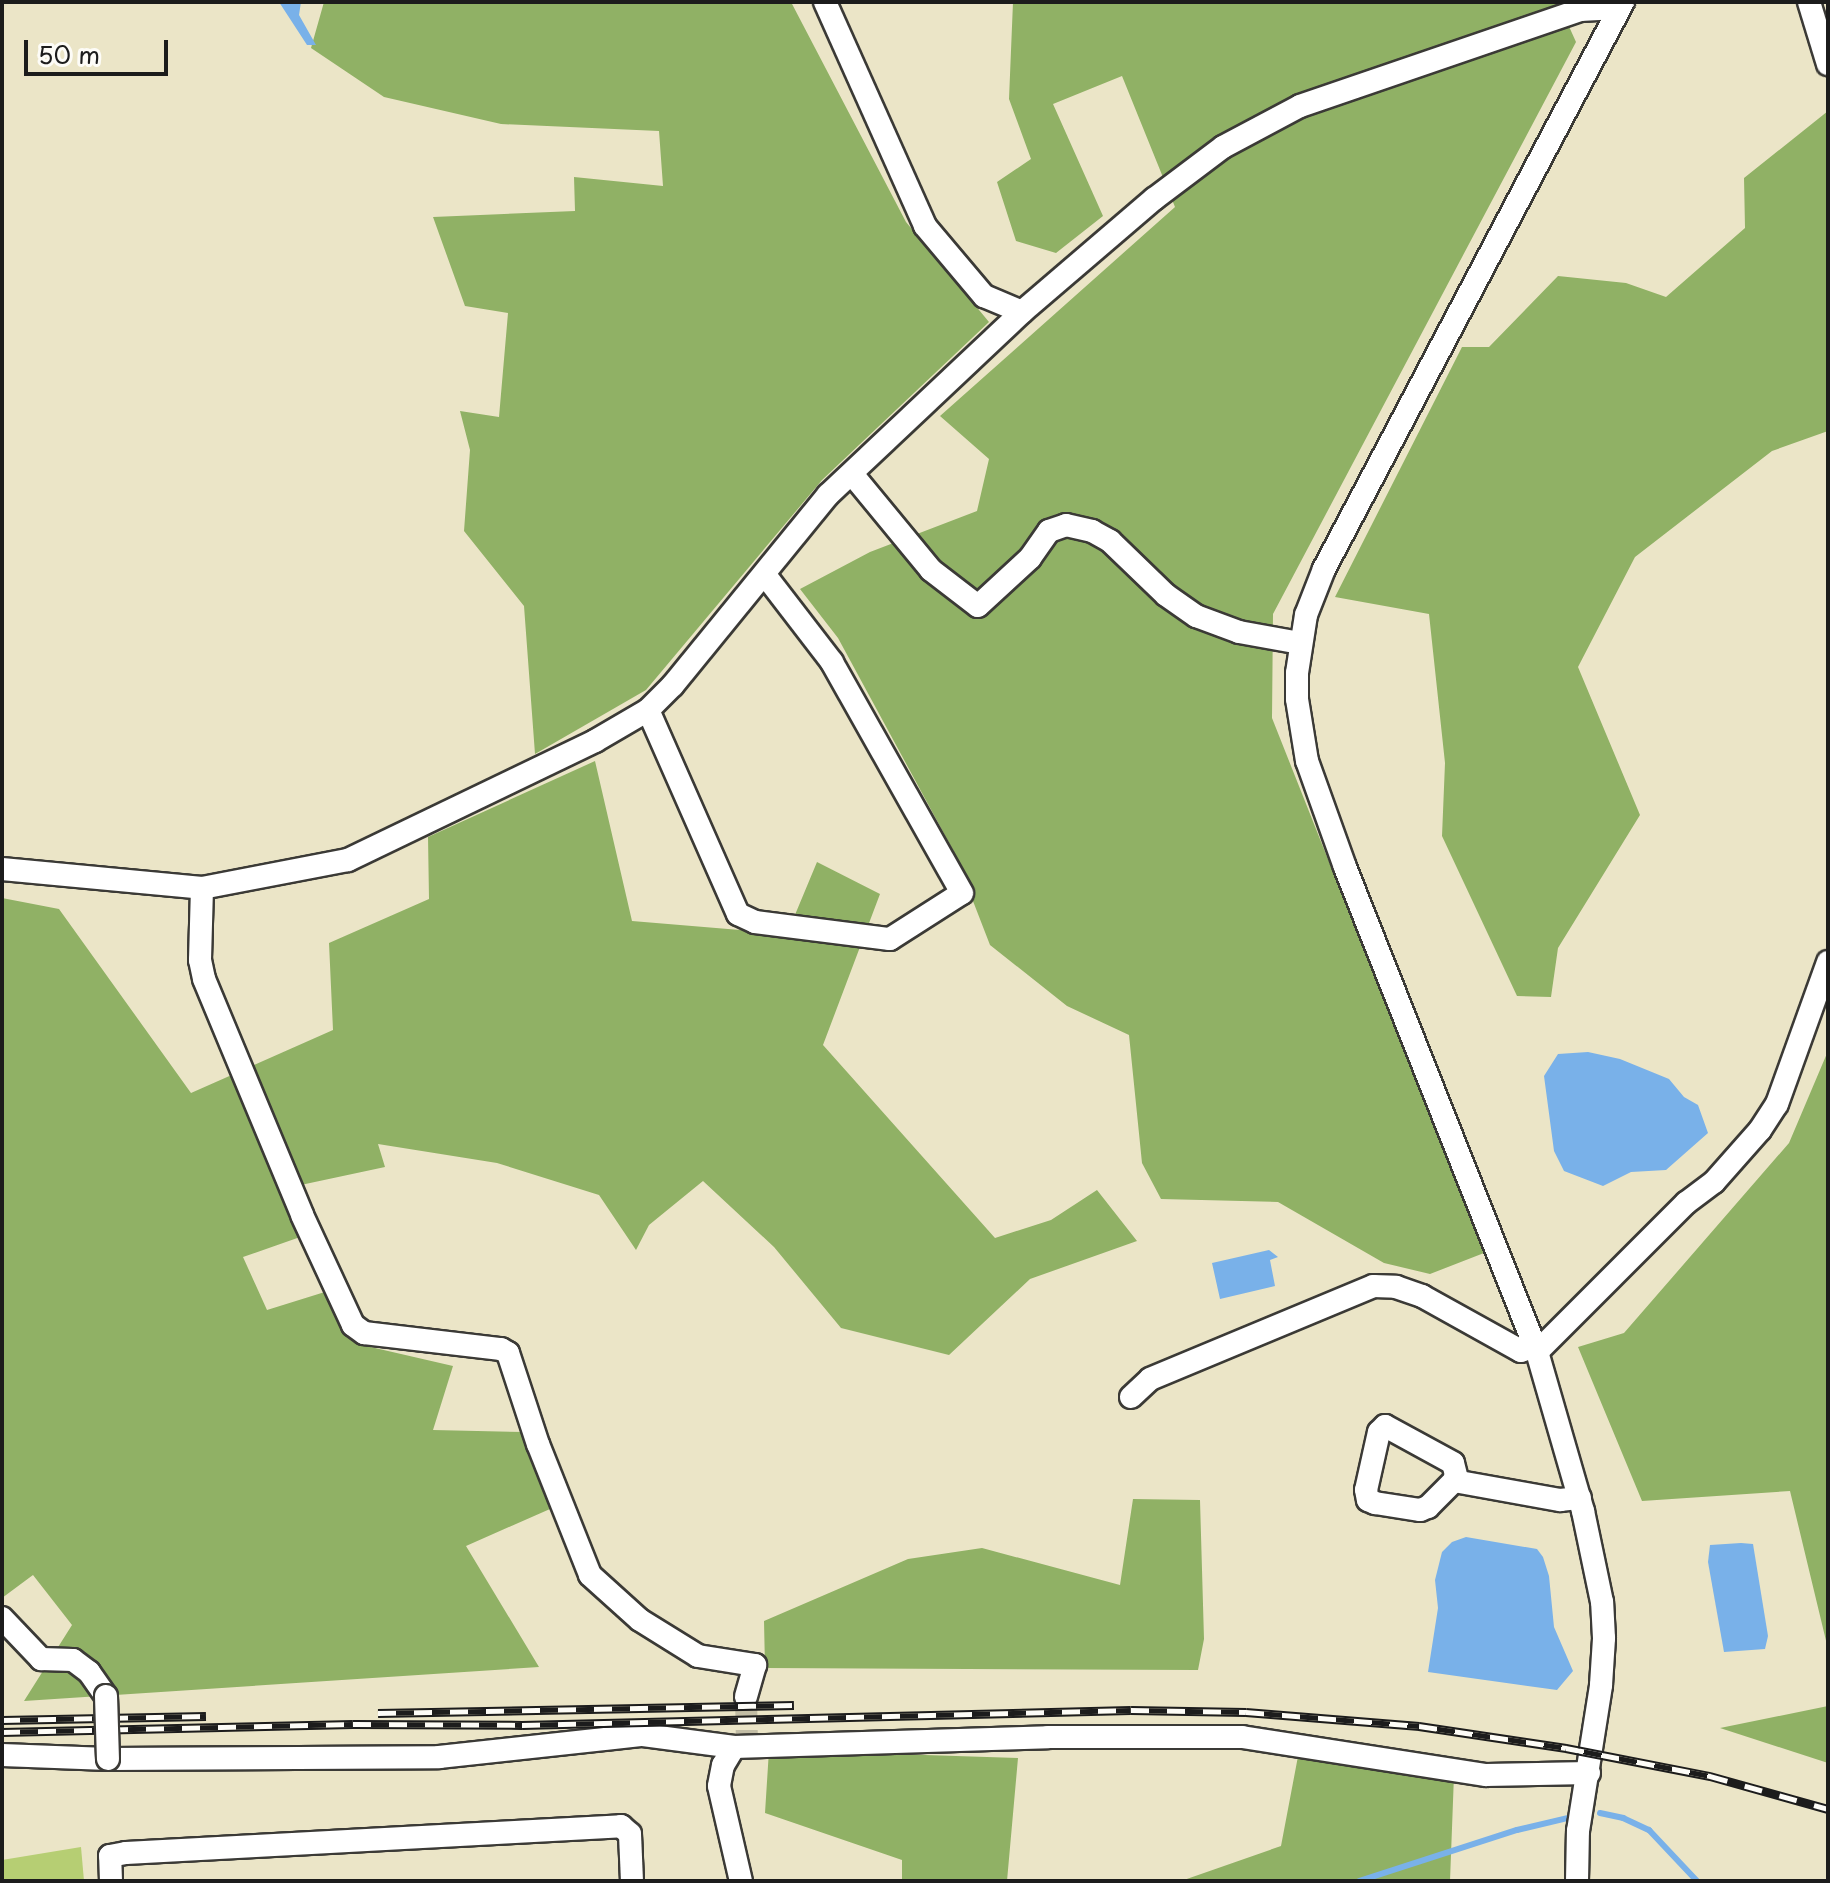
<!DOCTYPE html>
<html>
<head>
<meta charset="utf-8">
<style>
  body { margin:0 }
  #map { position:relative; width:1830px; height:1883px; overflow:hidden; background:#ebe5c7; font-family:"Playpen Sans",sans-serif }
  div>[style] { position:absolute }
  .green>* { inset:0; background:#b6ce73 }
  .forest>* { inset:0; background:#90b165 }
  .water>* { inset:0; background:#79b1e9 }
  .stream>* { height:6px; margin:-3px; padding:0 3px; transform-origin:3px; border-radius:3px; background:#79b1e9 }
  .minor-tunnel>* { height:22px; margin-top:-11px; transform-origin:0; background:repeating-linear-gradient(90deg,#c2bda5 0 22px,transparent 0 33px) }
  .roads { filter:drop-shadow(2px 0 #3b3a36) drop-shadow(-2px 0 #3b3a36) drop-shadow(0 2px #3b3a36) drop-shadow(0 -2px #3b3a36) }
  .minor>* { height:22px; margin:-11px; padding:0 11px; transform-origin:11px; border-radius:11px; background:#fff }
  .rail>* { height:9px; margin-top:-4.5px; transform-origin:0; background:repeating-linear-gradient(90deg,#fdfcf7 0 18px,#1c1c1c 0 36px); box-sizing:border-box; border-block:2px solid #1c1c1c }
  .bridges { filter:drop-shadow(2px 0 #3b3a36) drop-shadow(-2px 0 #3b3a36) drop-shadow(0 2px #3b3a36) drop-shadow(0 -2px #3b3a36) }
  .minor-bridge>* { height:22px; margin:-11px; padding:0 11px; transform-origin:11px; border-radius:11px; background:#fff }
  span { translate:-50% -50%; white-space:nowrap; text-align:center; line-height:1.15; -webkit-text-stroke:8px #fdfcf7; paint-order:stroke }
  .frame { position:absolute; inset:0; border:4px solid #1c1c1c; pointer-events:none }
  .scale { position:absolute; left:24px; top:40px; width:144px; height:36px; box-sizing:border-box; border:4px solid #1c1c1c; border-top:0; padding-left:10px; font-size:24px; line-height:28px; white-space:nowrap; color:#1c1c1c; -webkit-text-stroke:6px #fdfcf7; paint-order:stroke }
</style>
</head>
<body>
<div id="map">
  <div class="green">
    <div style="clip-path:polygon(81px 1847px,84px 1881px,2px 1881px,2px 1860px)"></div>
  </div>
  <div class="forest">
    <div style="clip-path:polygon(324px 2px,791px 2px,906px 222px,989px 322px,822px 480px,646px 690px,535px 754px,524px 606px,464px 531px,470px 450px,460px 411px,499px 417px,508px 313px,465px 306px,433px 217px,575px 211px,574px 177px,663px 186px,659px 131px,501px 124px,384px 97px,311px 48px)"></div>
    <div style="clip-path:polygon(1013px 2px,1558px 2px,1576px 42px,1273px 614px,1272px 718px,1484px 1253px,1430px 1274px,1384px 1263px,1278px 1202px,1161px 1199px,1142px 1163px,1129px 1035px,1067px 1006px,990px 945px,954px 852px,838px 638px,800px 589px,870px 552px,977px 511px,989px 459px,940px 416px,1175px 207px,1122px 76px,1053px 104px,1103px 216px,1056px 253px,1016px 241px,997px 182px,1031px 159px,1009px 99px)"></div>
    <div style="clip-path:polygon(1828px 111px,1828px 431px,1772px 451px,1635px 557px,1578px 667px,1640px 815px,1558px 948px,1551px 997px,1517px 996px,1442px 836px,1445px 763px,1429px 614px,1335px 597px,1462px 347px,1489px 347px,1558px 276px,1626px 283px,1666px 297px,1745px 228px,1744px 178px)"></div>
    <div style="clip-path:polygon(595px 761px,632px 921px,787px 934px,817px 862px,880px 894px,823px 1045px,995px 1238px,1051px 1220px,1097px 1190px,1137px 1241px,1030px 1279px,949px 1355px,841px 1328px,774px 1247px,703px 1181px,649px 1225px,636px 1250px,599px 1195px,497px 1163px,378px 1144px,385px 1167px,282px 1189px,303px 1236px,243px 1257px,267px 1310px,328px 1291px,362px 1345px,453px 1366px,433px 1430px,525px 1432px,550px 1509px,466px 1546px,539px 1667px,24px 1701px,72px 1625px,33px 1575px,2px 1598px,2px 898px,59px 909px,191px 1093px,333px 1030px,329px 943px,429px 899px,428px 837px)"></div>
    <div style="clip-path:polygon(1828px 1051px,1828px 1649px,1790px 1491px,1642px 1501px,1578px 1347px,1624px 1333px,1789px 1143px)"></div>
    <div style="clip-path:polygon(1133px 1499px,1200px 1500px,1204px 1639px,1198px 1670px,765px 1668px,764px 1621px,908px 1559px,982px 1548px,1120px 1585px)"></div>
    <div style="clip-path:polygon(1828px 1706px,1828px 1763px,1720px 1728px)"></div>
    <div style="clip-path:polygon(769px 1750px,1018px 1758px,1007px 1881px,902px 1881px,902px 1860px,765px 1813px)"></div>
    <div style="clip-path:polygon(1299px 1751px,1454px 1775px,1450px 1881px,1181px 1881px,1281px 1846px)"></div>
  </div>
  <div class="water">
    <div style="clip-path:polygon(279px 2px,301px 2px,299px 15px,316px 45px,307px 45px)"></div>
    <div style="clip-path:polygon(1588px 1052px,1620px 1059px,1669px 1079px,1684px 1097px,1698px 1105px,1708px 1133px,1666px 1170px,1631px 1172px,1603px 1186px,1564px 1171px,1554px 1151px,1544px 1076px,1558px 1054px)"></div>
    <div style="clip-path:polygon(1269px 1250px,1278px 1257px,1270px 1260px,1275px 1286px,1220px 1299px,1212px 1263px)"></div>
    <div style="clip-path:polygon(1466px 1537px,1537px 1549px,1543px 1557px,1549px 1576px,1554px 1627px,1573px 1671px,1557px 1690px,1428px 1672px,1438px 1608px,1435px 1580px,1442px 1552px,1452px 1542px)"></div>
    <div style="clip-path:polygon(1741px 1543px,1753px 1544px,1768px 1636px,1765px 1649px,1724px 1652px,1708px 1562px,1710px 1545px)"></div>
  </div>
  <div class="stream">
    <div style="left:1600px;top:1813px;width:24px;rotate:12deg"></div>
    <div style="left:1623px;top:1818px;width:29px;rotate:25deg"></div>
    <div style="left:1649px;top:1830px;width:70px;rotate:46.7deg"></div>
    <div style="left:1359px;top:1881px;width:166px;rotate:-17.9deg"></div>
    <div style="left:1517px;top:1830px;width:57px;rotate:-13.3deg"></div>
  </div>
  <div class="minor-tunnel">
    <div style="left:746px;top:1697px;width:49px;rotate:88.8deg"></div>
  </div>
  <div class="roads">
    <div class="minor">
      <div style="left:825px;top:2px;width:245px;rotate:65.9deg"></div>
      <div style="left:925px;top:226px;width:92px;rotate:49.9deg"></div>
      <div style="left:984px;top:296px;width:41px;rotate:22.8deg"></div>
      <div style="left:1809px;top:2px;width:65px;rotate:73deg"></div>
      <div style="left:852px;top:474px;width:124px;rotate:50.5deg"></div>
      <div style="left:931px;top:570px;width:59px;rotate:37.5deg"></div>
      <div style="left:978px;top:606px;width:71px;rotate:-42.7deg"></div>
      <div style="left:1030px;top:558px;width:33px;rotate:-55deg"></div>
      <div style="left:1049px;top:531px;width:18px;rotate:-19deg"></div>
      <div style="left:1066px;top:525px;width:27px;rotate:13deg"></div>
      <div style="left:1092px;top:531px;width:21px;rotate:29deg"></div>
      <div style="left:1110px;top:541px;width:78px;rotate:44deg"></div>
      <div style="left:1166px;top:595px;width:37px;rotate:35deg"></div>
      <div style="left:1196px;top:616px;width:46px;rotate:20.4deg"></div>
      <div style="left:1239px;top:632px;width:62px;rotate:10.2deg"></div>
      <div style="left:648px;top:710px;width:223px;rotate:66.2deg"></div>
      <div style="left:738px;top:914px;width:19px;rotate:25deg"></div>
      <div style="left:755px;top:922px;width:136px;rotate:7.2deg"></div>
      <div style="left:890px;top:939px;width:85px;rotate:-32.6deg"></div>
      <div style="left:962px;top:893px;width:265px;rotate:-119.4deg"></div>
      <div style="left:832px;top:662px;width:110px;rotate:-127.6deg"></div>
      <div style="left:2px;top:869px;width:201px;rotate:5.4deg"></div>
      <div style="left:202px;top:888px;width:149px;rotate:-10.9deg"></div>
      <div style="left:348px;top:860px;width:274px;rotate:-25.7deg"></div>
      <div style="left:595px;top:741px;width:61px;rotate:-30.3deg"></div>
      <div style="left:648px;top:710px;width:35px;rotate:-45deg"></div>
      <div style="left:673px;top:685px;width:245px;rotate:-50.8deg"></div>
      <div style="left:828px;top:495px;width:267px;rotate:-43.3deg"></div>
      <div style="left:1022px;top:312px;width:174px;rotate:-40.6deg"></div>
      <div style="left:1154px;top:199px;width:86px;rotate:-37deg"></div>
      <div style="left:1223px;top:147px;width:87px;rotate:-28deg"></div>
      <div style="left:1300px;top:106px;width:296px;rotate:-18.9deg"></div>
      <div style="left:1580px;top:10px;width:38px;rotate:-3deg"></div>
      <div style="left:202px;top:888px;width:72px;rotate:91.6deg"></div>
      <div style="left:200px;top:960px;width:19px;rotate:78deg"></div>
      <div style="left:204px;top:979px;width:256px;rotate:67.4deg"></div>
      <div style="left:302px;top:1215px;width:121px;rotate:65.1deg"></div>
      <div style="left:353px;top:1325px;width:14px;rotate:36deg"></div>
      <div style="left:364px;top:1333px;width:138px;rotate:6.7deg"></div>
      <div style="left:501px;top:1349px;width:8px;rotate:30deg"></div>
      <div style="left:508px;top:1353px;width:96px;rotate:71.8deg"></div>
      <div style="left:538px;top:1444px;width:141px;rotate:68.3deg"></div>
      <div style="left:590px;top:1575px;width:67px;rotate:42deg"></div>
      <div style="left:640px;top:1620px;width:68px;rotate:31.8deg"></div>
      <div style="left:698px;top:1656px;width:58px;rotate:9deg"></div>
      <div style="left:755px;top:1665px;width:33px;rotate:106deg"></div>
      <div style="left:1537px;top:1352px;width:211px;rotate:-45deg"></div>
      <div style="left:1686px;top:1203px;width:35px;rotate:-37deg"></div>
      <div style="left:1714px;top:1182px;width:69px;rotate:-48.5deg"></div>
      <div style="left:1760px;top:1130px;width:31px;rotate:-57deg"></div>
      <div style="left:1777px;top:1104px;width:151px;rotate:-70.2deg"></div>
      <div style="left:1131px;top:1397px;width:26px;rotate:-43deg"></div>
      <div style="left:1150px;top:1379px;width:242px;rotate:-22.6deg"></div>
      <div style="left:1373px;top:1286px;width:23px;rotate:2deg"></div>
      <div style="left:1396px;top:1287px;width:28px;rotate:19deg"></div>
      <div style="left:1422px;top:1296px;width:113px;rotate:29.1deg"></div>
      <div style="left:1521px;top:1351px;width:15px;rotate:-20deg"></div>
      <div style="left:1454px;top:1481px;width:6px;rotate:-72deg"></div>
      <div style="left:1456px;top:1475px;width:12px;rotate:-104deg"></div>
      <div style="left:1453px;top:1463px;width:77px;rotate:-151.4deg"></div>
      <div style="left:1385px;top:1426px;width:8px;rotate:135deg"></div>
      <div style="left:1379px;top:1432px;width:59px;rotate:102.6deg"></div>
      <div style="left:1366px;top:1490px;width:10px;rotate:79deg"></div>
      <div style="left:1368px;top:1500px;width:8px;rotate:23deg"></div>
      <div style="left:1375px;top:1503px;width:46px;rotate:8.8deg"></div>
      <div style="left:1420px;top:1510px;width:9px;rotate:-21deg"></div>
      <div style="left:1428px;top:1507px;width:37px;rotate:-45deg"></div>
      <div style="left:1454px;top:1481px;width:108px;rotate:10.2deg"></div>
      <div style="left:1560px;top:1500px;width:20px;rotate:-6deg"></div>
      <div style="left:2px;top:1618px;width:57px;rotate:46.4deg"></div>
      <div style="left:41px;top:1659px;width:32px;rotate:2deg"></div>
      <div style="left:73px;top:1660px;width:20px;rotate:37deg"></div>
      <div style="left:89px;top:1672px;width:29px;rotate:55deg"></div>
      <div style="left:734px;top:1747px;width:21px;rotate:121deg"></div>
      <div style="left:723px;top:1765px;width:21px;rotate:101deg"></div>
      <div style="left:719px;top:1786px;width:98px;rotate:77deg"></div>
      <div style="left:2px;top:1755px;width:106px;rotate:2.2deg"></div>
      <div style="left:108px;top:1759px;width:331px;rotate:-0.3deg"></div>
      <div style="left:439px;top:1757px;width:205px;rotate:-6.2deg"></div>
      <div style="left:643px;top:1735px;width:92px;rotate:7.5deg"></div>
      <div style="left:734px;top:1747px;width:314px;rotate:-1.8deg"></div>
      <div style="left:1048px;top:1737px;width:194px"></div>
      <div style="left:1242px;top:1737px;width:247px;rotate:8.9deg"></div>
      <div style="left:1486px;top:1775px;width:103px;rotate:-1.1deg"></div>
      <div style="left:111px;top:1881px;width:25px;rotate:-92deg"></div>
      <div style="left:110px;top:1856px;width:16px;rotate:-11deg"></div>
      <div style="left:126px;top:1853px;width:496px;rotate:-3.1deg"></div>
      <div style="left:621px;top:1826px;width:12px;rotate:42deg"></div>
      <div style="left:630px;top:1834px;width:47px;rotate:87.6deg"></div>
      <div style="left:1577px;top:1881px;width:50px;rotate:-88.9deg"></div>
      <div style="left:1578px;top:1831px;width:148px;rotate:-81deg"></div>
      <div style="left:1601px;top:1685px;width:47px;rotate:-86.3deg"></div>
      <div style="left:1604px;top:1638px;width:36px;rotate:-93deg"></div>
      <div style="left:1602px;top:1602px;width:93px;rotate:-101.8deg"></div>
      <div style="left:1583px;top:1511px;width:166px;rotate:-106.1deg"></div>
      <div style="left:1537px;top:1352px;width:522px;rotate:-111.6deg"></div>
      <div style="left:1345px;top:867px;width:113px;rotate:-109.7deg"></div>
      <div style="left:1307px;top:761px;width:63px;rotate:-99.2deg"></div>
      <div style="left:1297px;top:699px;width:26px;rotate:-90deg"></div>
      <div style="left:1297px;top:673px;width:59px;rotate:-81.2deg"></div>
      <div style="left:1306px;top:615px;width:49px;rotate:-68.6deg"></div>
      <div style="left:1324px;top:569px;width:641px;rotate:-62.2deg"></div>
    </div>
  </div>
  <div class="rail">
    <div style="left:378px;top:1713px;width:416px;rotate:-1.1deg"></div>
    <div style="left:2px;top:1720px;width:204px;rotate:-1.1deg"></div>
    <div style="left:2px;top:1732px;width:351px;rotate:-1.3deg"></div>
    <div style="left:353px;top:1724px;width:169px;rotate:0.3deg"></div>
    <div style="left:522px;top:1725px;width:609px;rotate:-1.41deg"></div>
    <div style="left:1131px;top:1710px;width:115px;rotate:1deg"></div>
    <div style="left:1246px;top:1712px;width:174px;rotate:4.6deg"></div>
    <div style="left:1419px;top:1726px;width:149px;rotate:8.5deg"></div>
    <div style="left:1566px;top:1748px;width:147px;rotate:11deg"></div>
    <div style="left:1710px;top:1776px;width:123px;rotate:15.6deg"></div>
  </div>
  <div class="bridges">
    <div class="minor-bridge">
      <div style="left:106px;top:1696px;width:63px;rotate:88.2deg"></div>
    </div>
  </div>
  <div class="frame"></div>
  <div class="scale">50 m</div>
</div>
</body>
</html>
